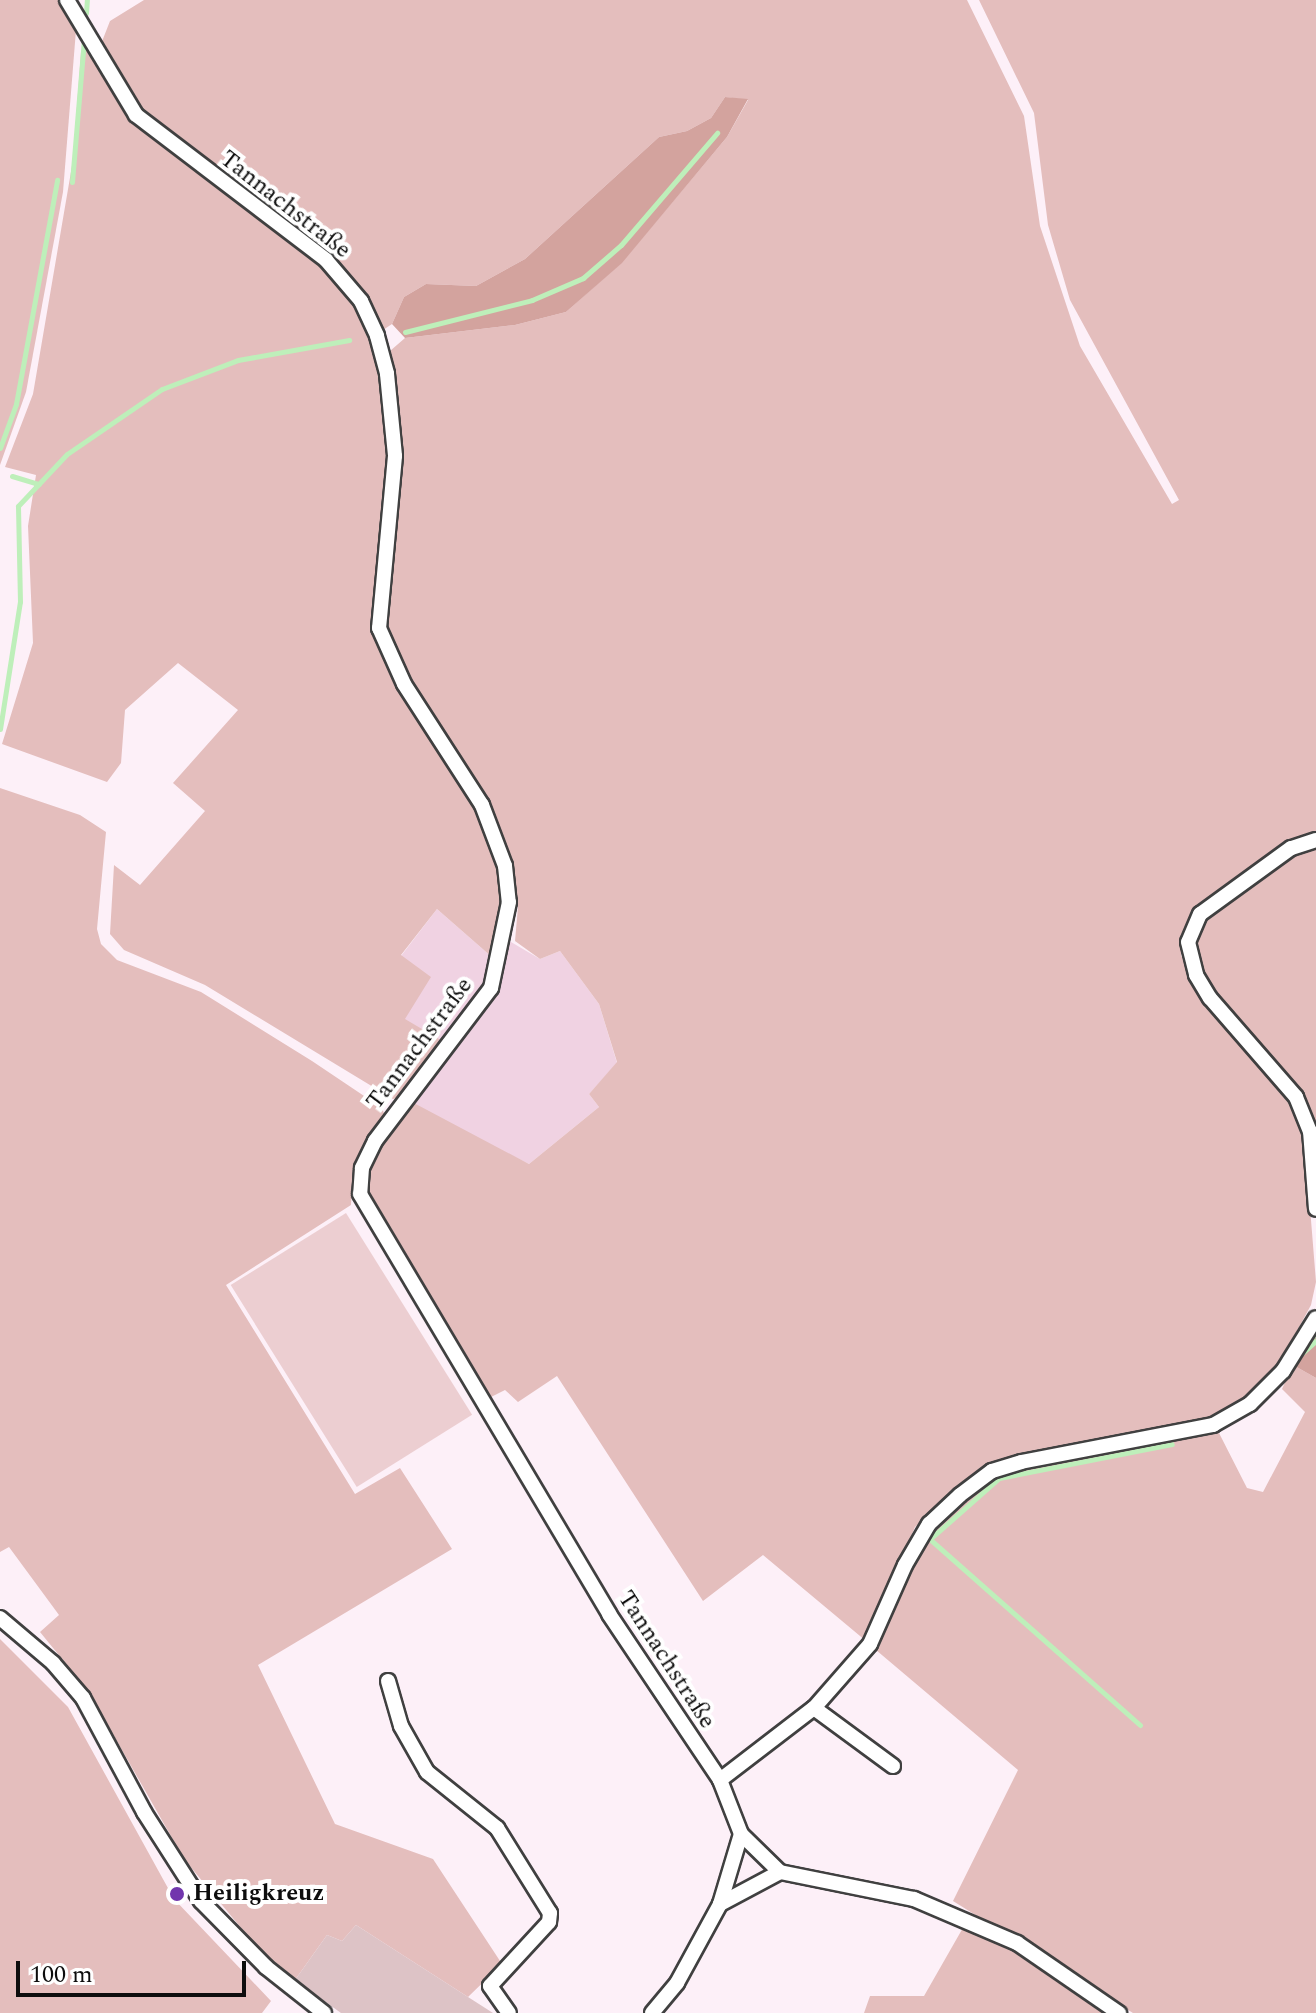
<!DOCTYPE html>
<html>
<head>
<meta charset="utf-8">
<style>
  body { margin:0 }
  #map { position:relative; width:1316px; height:2013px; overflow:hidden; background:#fdf0f8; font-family:Spectral,serif }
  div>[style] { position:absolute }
  .farmland>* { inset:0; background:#f0d2e2 }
  .green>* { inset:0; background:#e4bebd }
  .forest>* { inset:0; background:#d3a39e }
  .cemetery>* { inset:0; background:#ddc3c6 }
  .pitch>* { inset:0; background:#ecced1; transform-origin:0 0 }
  .stream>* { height:5px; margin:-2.5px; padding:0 2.5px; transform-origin:2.5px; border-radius:2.5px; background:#beefba }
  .roads { filter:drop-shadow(2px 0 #404040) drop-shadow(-2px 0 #404040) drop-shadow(0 2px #404040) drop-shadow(0 -2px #404040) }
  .street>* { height:14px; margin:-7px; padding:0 7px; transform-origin:7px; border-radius:7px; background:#fff }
  .dots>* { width:22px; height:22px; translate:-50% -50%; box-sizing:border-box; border:4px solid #fff; border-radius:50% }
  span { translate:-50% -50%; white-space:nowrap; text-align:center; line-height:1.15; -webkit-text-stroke:8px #fff; paint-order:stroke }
  .street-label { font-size:24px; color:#0d0d0d }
  .poi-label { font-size:24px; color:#0d0d0d; font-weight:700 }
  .left { translate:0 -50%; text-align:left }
  .scale { position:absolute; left:16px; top:1961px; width:230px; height:36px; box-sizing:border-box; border:4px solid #0d0d0d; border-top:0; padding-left:10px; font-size:24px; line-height:28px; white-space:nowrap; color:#0d0d0d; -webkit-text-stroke:6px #fff; paint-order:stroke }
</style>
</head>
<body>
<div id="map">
  <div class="farmland">
    <div style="clip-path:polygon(437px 909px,493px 958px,499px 935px,540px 959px,560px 951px,599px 1004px,617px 1063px,589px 1094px,599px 1107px,529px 1164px,443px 1122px,403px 1096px,401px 956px)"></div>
  </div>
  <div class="green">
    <div style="clip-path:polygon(0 0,61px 0,76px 30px,63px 192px,26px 392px,0 465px)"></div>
    <div style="clip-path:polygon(144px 0,967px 0,1024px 116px,1040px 226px,1080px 346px,1172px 504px,1179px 500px,1070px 300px,1048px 225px,1034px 113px,979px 0,1316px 0,1316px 834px,1290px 843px,1197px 910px,1185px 926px,1181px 955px,1190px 978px,1291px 1100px,1304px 1133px,1316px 1282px,1311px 1305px,1279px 1364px,1247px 1399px,1210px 1419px,1019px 1457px,956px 1491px,915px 1527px,866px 1641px,763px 1555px,703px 1601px,557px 1376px,518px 1402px,505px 1390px,491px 1397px,364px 1183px,379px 1144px,412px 1102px,529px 1164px,599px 1107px,589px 1094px,617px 1062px,599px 1004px,560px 951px,540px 959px,515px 941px,518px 907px,488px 802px,409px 679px,386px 627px,400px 457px,390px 351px,405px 338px,515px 325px,566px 312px,622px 262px,727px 137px,748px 100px,725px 97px,711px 118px,687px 131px,659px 137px,525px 259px,476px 286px,426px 284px,404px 297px,392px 324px,383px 330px,365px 298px,330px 257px,139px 111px,101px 44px,110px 21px)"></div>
    <div style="clip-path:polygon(88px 39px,134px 119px,322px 264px,357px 305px,370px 332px,382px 376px,389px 457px,386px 525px,372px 611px,375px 629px,477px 807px,500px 867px,505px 902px,493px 958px,437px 909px,401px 955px,431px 977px,405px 1019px,444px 1042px,403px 1096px,393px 1099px,205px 985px,124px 950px,110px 934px,114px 865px,140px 885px,205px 811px,173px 783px,238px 710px,178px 663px,125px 710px,121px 763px,107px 782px,2px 744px,33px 643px,28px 526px,36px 475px,5px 467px,33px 394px,73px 160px,81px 52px)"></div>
    <div style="clip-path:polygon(0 788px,80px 815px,106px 832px,97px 929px,101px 944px,117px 960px,201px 992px,312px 1061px,382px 1108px,385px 1116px,353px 1168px,351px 1205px,226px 1285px,355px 1494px,400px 1468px,452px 1549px,258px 1665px,335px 1824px,433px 1859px,502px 1964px,468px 1997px,356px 1925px,342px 1941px,327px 1935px,295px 1980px,270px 1963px,184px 1859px,89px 1692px,40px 1632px,59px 1615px,9px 1547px,0 1552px)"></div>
    <div style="clip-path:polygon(1316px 844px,1316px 1135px,1213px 995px,1194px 954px,1195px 927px,1204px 916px,1293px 852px)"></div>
    <div style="clip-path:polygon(1293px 1365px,1316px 1378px,1316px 2013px,1133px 2013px,953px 1901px,1018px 1770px,876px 1650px,910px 1568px,935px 1528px,995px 1478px,1021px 1468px,1219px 1433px,1247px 1488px,1263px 1492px,1305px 1412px,1282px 1389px)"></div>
    <div style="clip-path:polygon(0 1639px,68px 1707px,174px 1899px,271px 2001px,262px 2013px,0 2013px)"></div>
    <div style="clip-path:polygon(964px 1926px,1015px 1951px,1109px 2013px,864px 2013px,870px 1996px,924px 1996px)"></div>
  </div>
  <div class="forest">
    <div style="clip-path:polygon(725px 97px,748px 99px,727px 137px,622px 263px,566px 312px,515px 325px,405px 338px,392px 324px,404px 297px,426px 284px,476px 286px,525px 259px,659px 137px,687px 131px,711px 118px)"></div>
    <div style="clip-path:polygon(1316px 1327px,1316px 1378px,1293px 1365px)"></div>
  </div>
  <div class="cemetery">
    <div style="clip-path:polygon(356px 1925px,468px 1997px,493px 2013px,341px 2013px,295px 1980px,327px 1935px,342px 1941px)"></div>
  </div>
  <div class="pitch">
    <div style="left:346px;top:1213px;width:238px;height:136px;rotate:58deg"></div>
  </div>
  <div class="stream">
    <div style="left:86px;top:13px;width:13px;rotate:-86deg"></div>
    <div style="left:72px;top:182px;width:144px;rotate:-85.2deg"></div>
    <div style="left:405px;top:332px;width:131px;rotate:-14.1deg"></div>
    <div style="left:532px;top:300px;width:56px;rotate:-23.3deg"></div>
    <div style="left:583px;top:278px;width:50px;rotate:-41deg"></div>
    <div style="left:621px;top:245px;width:148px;rotate:-49.4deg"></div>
    <div style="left:0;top:448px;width:47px;rotate:-70deg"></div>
    <div style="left:16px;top:404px;width:228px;rotate:-79.6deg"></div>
    <div style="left:12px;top:476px;width:28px;rotate:17deg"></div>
    <div style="left:0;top:729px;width:129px;rotate:-81.1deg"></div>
    <div style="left:20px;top:602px;width:96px;rotate:-91.2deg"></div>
    <div style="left:18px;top:506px;width:71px;rotate:-46.7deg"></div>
    <div style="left:67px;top:454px;width:115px;rotate:-34.4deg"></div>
    <div style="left:162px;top:389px;width:81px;rotate:-20.9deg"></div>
    <div style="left:238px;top:360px;width:113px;rotate:-10.2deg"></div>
    <div style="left:1308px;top:1344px;width:15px;rotate:-58deg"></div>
    <div style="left:1302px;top:1353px;width:18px;rotate:-41deg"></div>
    <div style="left:1140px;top:1725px;width:281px;rotate:-138.5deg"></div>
    <div style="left:930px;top:1539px;width:92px;rotate:-41.5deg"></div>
    <div style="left:999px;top:1478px;width:176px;rotate:-11.1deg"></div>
  </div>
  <div class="roads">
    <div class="street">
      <div style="left:67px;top:0;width:134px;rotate:59deg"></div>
      <div style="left:136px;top:115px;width:239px;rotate:37.3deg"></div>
      <div style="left:326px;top:260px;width:54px;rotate:49.5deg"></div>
      <div style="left:361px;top:301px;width:38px;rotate:65deg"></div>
      <div style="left:377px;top:336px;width:39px;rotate:75deg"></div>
      <div style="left:387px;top:374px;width:82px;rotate:84.4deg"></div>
      <div style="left:395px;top:456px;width:173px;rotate:95.3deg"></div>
      <div style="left:379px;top:628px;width:61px;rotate:65.9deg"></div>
      <div style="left:404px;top:684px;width:144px;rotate:57.2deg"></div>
      <div style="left:482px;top:805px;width:65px;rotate:69.3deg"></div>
      <div style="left:505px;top:866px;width:36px;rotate:84deg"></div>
      <div style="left:509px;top:902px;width:88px;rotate:101.8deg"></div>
      <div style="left:491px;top:988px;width:192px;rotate:127.2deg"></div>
      <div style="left:375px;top:1141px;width:30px;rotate:116deg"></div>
      <div style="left:362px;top:1168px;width:26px;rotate:94deg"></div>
      <div style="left:360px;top:1194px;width:488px;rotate:59.3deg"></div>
      <div style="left:609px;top:1614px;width:200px;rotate:56.2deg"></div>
      <div style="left:720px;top:1780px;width:58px;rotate:68.7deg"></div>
      <div style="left:741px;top:1834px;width:54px;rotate:44.3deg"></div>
      <div style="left:1316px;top:840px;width:26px;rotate:162deg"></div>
      <div style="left:1291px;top:848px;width:112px;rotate:144deg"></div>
      <div style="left:1200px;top:914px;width:30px;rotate:113deg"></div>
      <div style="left:1188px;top:942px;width:34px;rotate:76deg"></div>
      <div style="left:1196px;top:975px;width:27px;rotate:59deg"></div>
      <div style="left:1210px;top:998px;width:131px;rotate:49deg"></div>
      <div style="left:1296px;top:1097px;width:37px;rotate:68deg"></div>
      <div style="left:1310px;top:1131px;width:78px;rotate:85.6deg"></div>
      <div style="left:0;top:1618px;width:70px;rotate:40.3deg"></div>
      <div style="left:53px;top:1663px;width:46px;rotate:49.4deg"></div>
      <div style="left:83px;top:1698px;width:129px;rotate:61.8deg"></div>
      <div style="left:144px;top:1812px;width:106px;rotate:57.4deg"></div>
      <div style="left:201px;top:1901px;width:93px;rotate:45.4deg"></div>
      <div style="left:266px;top:1967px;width:74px;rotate:38.4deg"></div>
      <div style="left:388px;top:1681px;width:47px;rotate:73.9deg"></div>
      <div style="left:401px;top:1726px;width:53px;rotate:60.5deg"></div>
      <div style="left:427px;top:1772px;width:90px;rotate:38.7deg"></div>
      <div style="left:497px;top:1828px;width:100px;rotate:58.1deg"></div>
      <div style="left:550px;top:1913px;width:9px;rotate:96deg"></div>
      <div style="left:549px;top:1922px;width:87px;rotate:132.7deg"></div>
      <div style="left:490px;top:1986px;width:33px;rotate:55deg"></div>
      <div style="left:814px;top:1708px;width:98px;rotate:36.3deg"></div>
      <div style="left:720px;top:1780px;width:118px;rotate:-37.5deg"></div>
      <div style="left:814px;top:1708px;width:85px;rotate:-48.8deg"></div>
      <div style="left:870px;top:1644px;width:86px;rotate:-66.1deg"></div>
      <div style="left:905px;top:1565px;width:48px;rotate:-59.7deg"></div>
      <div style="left:929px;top:1524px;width:42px;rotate:-43.1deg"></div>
      <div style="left:960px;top:1495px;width:40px;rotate:-37deg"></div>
      <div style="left:992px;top:1471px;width:30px;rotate:-17deg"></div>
      <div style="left:1021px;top:1462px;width:196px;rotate:-10.9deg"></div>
      <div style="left:1213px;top:1425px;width:43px;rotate:-29.6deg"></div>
      <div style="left:1250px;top:1404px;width:47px;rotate:-45deg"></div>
      <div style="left:1283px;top:1371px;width:62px;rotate:-58.1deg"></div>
      <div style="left:720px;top:1904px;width:68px;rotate:-28.1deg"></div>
      <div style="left:780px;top:1872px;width:137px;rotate:11.4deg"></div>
      <div style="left:914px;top:1899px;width:112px;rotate:23.1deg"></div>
      <div style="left:1017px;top:1943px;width:124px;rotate:34.5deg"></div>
      <div style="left:652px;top:2013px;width:39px;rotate:-50deg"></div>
      <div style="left:677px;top:1983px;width:90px;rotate:-61.4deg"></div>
      <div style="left:720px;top:1904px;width:73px;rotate:-73.3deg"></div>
    </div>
  </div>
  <div class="dots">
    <div style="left:177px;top:1894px;background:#7236ad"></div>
  </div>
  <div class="street-label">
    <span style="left:285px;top:205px;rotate:38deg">Tannachstraße</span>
    <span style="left:420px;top:1044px;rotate:-53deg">Tannachstraße</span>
    <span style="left:666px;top:1660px;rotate:57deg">Tannachstraße</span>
  </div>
  <div class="poi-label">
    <span class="left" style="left:193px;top:1894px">Heiligkreuz</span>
  </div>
  <div class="scale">100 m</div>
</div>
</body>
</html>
